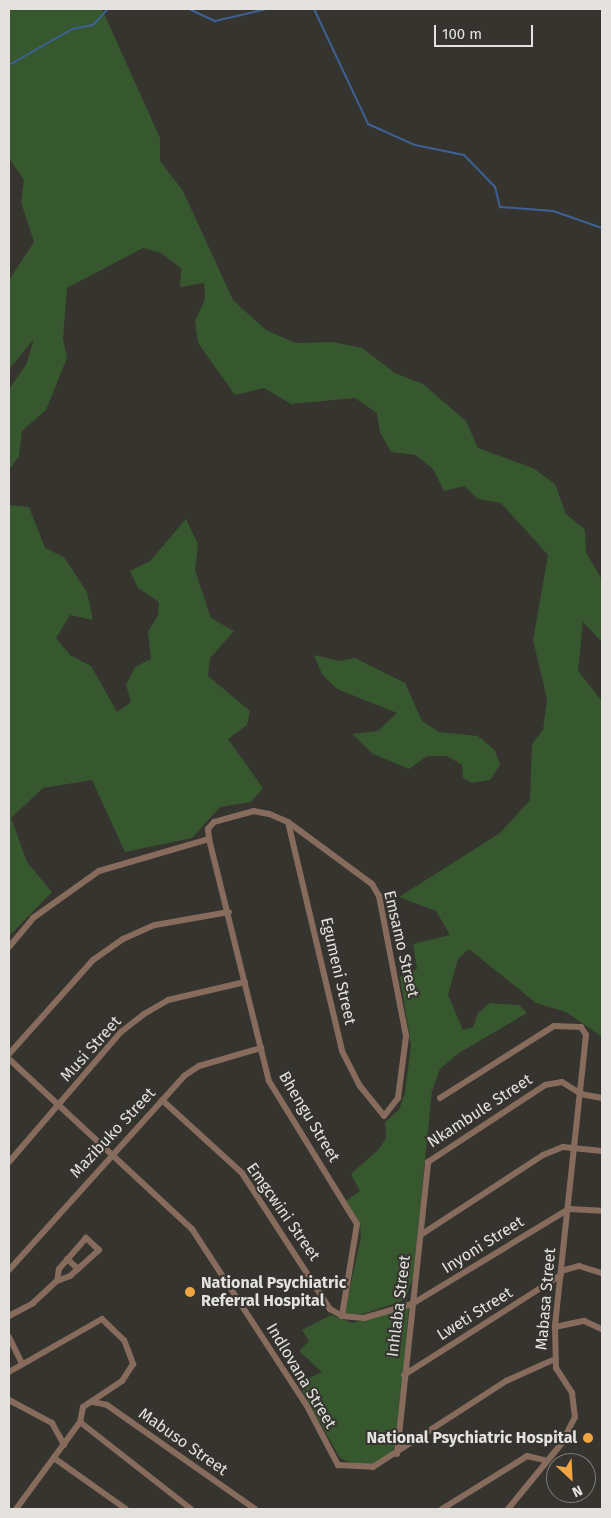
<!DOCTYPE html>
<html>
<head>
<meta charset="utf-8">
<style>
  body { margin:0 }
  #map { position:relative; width:611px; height:1518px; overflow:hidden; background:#36342f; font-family:"Fira Sans",sans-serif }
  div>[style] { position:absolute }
  .green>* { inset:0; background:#37572e }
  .stream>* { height:2px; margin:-1px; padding:0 1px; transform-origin:1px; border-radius:1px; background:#3d6195 }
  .street>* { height:6px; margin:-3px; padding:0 3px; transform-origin:3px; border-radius:3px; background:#876b5d }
  .dots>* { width:14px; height:14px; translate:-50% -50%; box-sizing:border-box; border:2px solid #36342f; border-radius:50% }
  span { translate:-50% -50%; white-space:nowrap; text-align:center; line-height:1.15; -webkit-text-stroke:4px #36342f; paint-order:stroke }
  .street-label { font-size:16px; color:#e3e2df }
  .poi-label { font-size:16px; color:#e3e2df; font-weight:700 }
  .left { translate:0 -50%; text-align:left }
  .right { translate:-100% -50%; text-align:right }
  .frame { position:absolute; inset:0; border:10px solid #e3e2df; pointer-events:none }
  .north { position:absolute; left:546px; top:1453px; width:50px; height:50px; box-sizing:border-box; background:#36342f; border:1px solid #7b7a75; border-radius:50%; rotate:155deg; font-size:14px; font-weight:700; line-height:20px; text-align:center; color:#e3e2df }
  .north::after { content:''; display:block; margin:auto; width:18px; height:22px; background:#f1a540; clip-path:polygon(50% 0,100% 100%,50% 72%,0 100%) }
  .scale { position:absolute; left:434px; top:25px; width:99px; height:22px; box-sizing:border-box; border:2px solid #e3e2df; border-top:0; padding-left:6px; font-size:15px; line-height:18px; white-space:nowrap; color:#e3e2df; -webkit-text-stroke:4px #36342f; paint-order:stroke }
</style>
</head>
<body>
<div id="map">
  <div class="green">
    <div style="clip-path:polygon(9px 9px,102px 9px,160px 138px,160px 161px,183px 191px,233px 300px,266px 330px,296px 343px,333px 342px,362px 348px,395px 373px,423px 384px,466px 421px,478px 448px,533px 468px,555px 484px,566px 514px,585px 530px,586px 552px,602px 580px,602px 642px,583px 622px,578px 671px,602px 701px,602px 1037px,566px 1012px,536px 1003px,469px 949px,458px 959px,448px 995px,463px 1030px,473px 1027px,478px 1013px,490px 1003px,519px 1005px,527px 1013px,459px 1053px,440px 1069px,432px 1091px,413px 1278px,405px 1300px,363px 1314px,344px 1314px,361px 1238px,360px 1224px,346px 1201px,360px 1191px,351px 1174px,379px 1149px,386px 1138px,385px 1122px,399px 1110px,405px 1092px,411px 1046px,400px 977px,417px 969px,413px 944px,450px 935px,436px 911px,399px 897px,500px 833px,530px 800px,532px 744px,543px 730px,547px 699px,533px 640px,548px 555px,501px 503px,478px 499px,464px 486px,444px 491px,433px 469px,416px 455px,391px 452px,380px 432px,377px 413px,355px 398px,291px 404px,264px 388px,235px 395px,198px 343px,195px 321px,205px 299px,204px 283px,180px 287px,181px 268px,161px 253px,143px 248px,67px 288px,63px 339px,67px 358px,46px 410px,22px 431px,19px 456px,9px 470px,9px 389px,26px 365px,34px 339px,9px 369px,9px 280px,34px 242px,21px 202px,24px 180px,9px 158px)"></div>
    <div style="clip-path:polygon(9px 505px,29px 507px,45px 548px,64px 557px,87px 592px,93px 620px,70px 615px,56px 638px,70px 655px,91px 666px,117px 712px,131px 702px,126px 685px,135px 667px,151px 659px,148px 632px,158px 615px,159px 602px,138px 588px,130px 571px,150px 561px,186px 519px,198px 544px,195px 570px,211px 618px,234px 631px,210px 658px,208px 676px,250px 711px,247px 725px,228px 739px,263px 788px,251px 802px,220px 807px,192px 838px,125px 852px,92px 780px,43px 788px,11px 818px,27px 862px,52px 892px,9px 936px)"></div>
    <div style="clip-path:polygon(314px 655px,339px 661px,355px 658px,405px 683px,422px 721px,439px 732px,478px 736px,495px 750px,500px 765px,490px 780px,472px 783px,463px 778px,462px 765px,447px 756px,427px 756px,409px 769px,373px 754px,352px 734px,378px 731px,397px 713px,337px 689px,322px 674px)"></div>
    <div style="clip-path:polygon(409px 1307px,397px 1443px,389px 1456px,373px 1464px,355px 1465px,340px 1458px,298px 1384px,322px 1372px,299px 1351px,309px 1341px,302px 1330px,331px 1315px,352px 1323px)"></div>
  </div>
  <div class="stream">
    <div style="left:189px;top:9px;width:29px;rotate:25deg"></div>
    <div style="left:215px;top:21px;width:53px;rotate:-13deg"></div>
    <div style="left:314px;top:9px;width:127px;rotate:64.8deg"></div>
    <div style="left:368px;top:124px;width:51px;rotate:24.1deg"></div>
    <div style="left:415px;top:145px;width:50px;rotate:11.5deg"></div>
    <div style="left:464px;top:155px;width:45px;rotate:45.9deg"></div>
    <div style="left:495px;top:187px;width:21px;rotate:76deg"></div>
    <div style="left:500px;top:207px;width:53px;rotate:4.3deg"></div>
    <div style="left:553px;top:211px;width:52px;rotate:19.1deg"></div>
    <div style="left:9px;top:65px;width:73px;rotate:-29.7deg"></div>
    <div style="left:72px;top:29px;width:21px;rotate:-11deg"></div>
    <div style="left:93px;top:25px;width:22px;rotate:-47deg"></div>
  </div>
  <div class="street">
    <div style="left:288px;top:822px;width:235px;rotate:76.7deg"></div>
    <div style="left:342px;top:1051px;width:39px;rotate:63deg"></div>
    <div style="left:360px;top:1086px;width:38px;rotate:51deg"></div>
    <div style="left:384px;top:1116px;width:23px;rotate:-52deg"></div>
    <div style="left:398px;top:1098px;width:63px;rotate:-82.6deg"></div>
    <div style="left:406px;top:1036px;width:143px;rotate:-100.9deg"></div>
    <div style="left:379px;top:896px;width:14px;rotate:-120deg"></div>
    <div style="left:372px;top:884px;width:104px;rotate:-143.6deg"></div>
    <div style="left:288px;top:822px;width:21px;rotate:-157deg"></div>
    <div style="left:269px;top:814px;width:15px;rotate:-169deg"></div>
    <div style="left:254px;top:811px;width:41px;rotate:164.6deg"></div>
    <div style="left:214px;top:822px;width:9px;rotate:131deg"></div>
    <div style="left:208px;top:829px;width:10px;rotate:84deg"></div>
    <div style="left:209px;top:839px;width:249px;rotate:76.1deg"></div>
    <div style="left:269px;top:1081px;width:168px;rotate:58.4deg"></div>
    <div style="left:357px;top:1224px;width:93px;rotate:99.3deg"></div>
    <div style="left:9px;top:947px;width:38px;rotate:-50deg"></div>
    <div style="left:33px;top:918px;width:81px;rotate:-35.5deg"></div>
    <div style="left:99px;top:871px;width:115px;rotate:-16.2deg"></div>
    <div style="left:9px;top:1054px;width:126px;rotate:-48.2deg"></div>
    <div style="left:93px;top:960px;width:37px;rotate:-35deg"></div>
    <div style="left:123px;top:939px;width:35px;rotate:-24deg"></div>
    <div style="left:155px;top:925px;width:75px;rotate:-10deg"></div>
    <div style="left:9px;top:1059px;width:250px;rotate:42.9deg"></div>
    <div style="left:192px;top:1229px;width:211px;rotate:57deg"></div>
    <div style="left:307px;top:1406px;width:67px;rotate:62.3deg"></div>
    <div style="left:338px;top:1465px;width:35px;rotate:3deg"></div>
    <div style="left:373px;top:1467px;width:158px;rotate:-32.9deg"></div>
    <div style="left:506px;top:1381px;width:54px;rotate:-24.2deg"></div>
    <div style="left:440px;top:1098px;width:135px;rotate:-32.3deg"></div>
    <div style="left:554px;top:1026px;width:27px;rotate:2deg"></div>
    <div style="left:581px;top:1027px;width:9px;rotate:58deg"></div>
    <div style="left:586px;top:1035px;width:294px;rotate:96.1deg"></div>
    <div style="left:555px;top:1327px;width:41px;rotate:88.6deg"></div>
    <div style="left:556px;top:1368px;width:30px;rotate:57deg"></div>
    <div style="left:572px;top:1393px;width:24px;rotate:83deg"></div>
    <div style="left:575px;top:1417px;width:29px;rotate:117deg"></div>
    <div style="left:562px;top:1443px;width:85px;rotate:129.3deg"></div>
    <div style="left:162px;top:1100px;width:108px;rotate:42.4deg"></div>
    <div style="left:242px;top:1173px;width:162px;rotate:57.1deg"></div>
    <div style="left:330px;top:1309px;width:14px;rotate:30deg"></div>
    <div style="left:342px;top:1316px;width:22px;rotate:5deg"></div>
    <div style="left:364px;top:1318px;width:50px;rotate:-16.3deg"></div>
    <div style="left:412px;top:1304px;width:184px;rotate:-31.2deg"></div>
    <div style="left:569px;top:1209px;width:33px;rotate:3deg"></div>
    <div style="left:9px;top:1162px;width:172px;rotate:-49.3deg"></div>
    <div style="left:121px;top:1032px;width:29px;rotate:-38deg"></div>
    <div style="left:144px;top:1014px;width:28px;rotate:-30deg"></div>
    <div style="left:168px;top:1000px;width:79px;rotate:-13.2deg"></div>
    <div style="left:422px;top:1234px;width:145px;rotate:-33.1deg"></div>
    <div style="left:543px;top:1155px;width:22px;rotate:-22deg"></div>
    <div style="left:563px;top:1147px;width:39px;rotate:6deg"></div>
    <div style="left:67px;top:1259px;width:15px;rotate:42deg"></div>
    <div style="left:9px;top:1270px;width:261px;rotate:-47.9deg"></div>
    <div style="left:184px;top:1076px;width:18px;rotate:-34deg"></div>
    <div style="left:199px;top:1066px;width:65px;rotate:-16.2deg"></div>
    <div style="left:561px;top:1271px;width:19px;rotate:-16deg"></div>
    <div style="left:579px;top:1266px;width:24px;rotate:17deg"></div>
    <div style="left:9px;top:1316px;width:27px;rotate:-28deg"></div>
    <div style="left:33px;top:1303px;width:33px;rotate:-43deg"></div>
    <div style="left:57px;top:1281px;width:14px;rotate:-21deg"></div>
    <div style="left:70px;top:1276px;width:39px;rotate:-42deg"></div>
    <div style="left:99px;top:1250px;width:18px;rotate:-137deg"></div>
    <div style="left:86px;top:1238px;width:41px;rotate:131.1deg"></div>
    <div style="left:59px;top:1269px;width:12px;rotate:99deg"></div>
    <div style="left:555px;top:1327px;width:30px;rotate:-12deg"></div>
    <div style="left:584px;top:1321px;width:20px;rotate:24deg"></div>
    <div style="left:9px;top:1337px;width:28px;rotate:64deg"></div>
    <div style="left:9px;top:1372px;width:107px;rotate:-29.7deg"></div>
    <div style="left:102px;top:1319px;width:30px;rotate:44deg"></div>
    <div style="left:124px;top:1340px;width:26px;rotate:69deg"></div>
    <div style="left:133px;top:1364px;width:20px;rotate:123deg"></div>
    <div style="left:122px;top:1381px;width:47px;rotate:146.3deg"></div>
    <div style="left:83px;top:1407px;width:15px;rotate:101deg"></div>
    <div style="left:80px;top:1422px;width:108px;rotate:126.3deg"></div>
    <div style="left:404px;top:1375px;width:186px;rotate:-32.5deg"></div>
    <div style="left:9px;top:1400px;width:49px;rotate:28.1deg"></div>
    <div style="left:52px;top:1423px;width:25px;rotate:61deg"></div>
    <div style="left:93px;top:1402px;width:14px;rotate:12deg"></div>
    <div style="left:107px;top:1405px;width:181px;rotate:35.1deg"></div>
    <div style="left:80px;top:1422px;width:141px;rotate:38.1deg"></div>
    <div style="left:397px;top:1454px;width:294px;rotate:-83.9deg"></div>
    <div style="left:428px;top:1162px;width:140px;rotate:-33.3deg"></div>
    <div style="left:545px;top:1085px;width:17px;rotate:-10deg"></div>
    <div style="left:562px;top:1082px;width:22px;rotate:32deg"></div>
    <div style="left:581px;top:1094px;width:21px;rotate:11deg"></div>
    <div style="left:54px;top:1458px;width:88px;rotate:35.3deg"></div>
    <div style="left:442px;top:1509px;width:100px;rotate:-31.9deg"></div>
    <div style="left:527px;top:1456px;width:18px;rotate:13deg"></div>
  </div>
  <div class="dots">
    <div style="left:190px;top:1292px;background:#f1a540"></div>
    <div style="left:588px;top:1438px;background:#f1a540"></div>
  </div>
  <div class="street-label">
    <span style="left:401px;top:944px;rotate:77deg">Emsamo Street</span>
    <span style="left:338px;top:971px;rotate:77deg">Egumeni Street</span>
    <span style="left:91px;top:1049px;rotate:-48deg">Musi Street</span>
    <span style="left:480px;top:1111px;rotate:-33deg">Nkambule Street</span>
    <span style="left:309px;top:1117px;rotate:59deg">Bhengu Street</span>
    <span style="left:113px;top:1133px;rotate:-47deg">Mazibuko Street</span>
    <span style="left:283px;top:1212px;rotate:55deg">Emgcwini Street</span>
    <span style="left:483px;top:1245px;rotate:-32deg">Inyoni Street</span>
    <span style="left:546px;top:1299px;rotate:-85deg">Mabasa Street</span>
    <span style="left:399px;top:1306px;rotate:-83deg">Inhlaba Street</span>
    <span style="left:475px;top:1314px;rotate:-32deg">Lweti Street</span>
    <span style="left:301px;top:1376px;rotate:59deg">Indlovana Street</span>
    <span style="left:183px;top:1442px;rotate:35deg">Mabuso Street</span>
  </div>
  <div class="poi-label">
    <span class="left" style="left:201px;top:1292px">National Psychiatric<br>Referral Hospital</span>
    <span class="right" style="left:577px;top:1438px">National Psychiatric Hospital</span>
  </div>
  <div class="frame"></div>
  <div class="north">N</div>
  <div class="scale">100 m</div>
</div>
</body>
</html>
